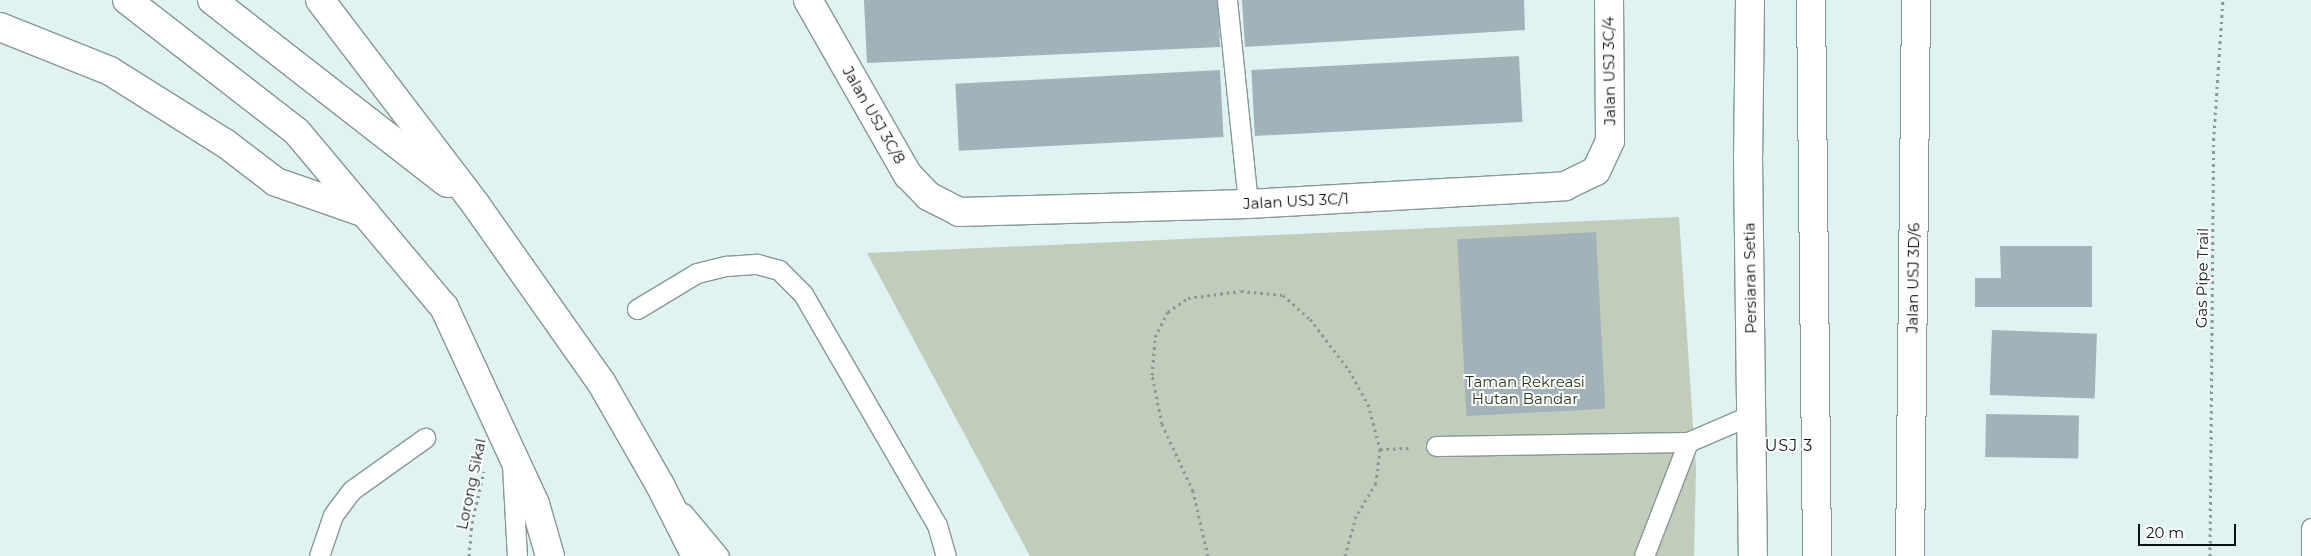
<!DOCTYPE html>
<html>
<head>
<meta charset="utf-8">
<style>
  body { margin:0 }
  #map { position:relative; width:2311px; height:556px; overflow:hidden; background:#dff3f2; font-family:Montserrat,sans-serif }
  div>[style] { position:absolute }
  .green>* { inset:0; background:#c0cdbb }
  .building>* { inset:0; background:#a1b3b9; transform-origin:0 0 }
  .path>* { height:3px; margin-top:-1.5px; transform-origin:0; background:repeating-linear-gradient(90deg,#899897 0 2.5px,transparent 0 6.5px) }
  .roads { filter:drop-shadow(1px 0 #859896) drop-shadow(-1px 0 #859896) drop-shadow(0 1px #859896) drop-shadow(0 -1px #859896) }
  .service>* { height:19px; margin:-9.5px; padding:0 9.5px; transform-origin:9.5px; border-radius:9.5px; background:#fff }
  .minor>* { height:28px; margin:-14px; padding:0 14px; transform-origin:14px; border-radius:14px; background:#fff }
  .secondary>* { height:28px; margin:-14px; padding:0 14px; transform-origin:14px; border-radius:14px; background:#fff }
  .motorway>* { height:28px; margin:-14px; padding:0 14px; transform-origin:14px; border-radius:14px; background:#fff }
  span { translate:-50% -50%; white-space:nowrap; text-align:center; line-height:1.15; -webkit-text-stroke:4px #fff; paint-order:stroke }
  .street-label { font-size:15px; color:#0b1211 }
  .park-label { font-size:15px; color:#1f3911 }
  .neighbourhood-label { font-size:16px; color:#0b1211; letter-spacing:1px }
  .scale { position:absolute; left:2138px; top:524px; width:98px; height:22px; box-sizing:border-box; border:2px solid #0b1211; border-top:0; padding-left:6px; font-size:15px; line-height:18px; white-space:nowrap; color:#0b1211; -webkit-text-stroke:4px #fff; paint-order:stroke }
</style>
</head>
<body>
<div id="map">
  <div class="green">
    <div style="clip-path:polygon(1679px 217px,1696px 469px,1694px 556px,1030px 556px,867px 253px)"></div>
  </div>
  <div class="building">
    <div style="clip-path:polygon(864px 0,1218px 0,1220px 47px,867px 63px)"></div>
    <div style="clip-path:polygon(1242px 0,1524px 0,1525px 30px,1245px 47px)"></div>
    <div style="left:1519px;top:56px;width:66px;height:268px;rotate:87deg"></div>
    <div style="left:1220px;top:70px;width:67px;height:265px;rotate:87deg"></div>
    <div style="left:1596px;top:232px;width:177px;height:139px;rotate:87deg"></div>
    <div style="clip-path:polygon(2000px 246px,2092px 246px,2092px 307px,1975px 307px,1975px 278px,2001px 278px)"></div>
    <div style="left:1992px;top:330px;width:105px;height:65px;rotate:2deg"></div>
    <div style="left:1986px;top:414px;width:93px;height:43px;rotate:1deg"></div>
  </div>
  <div class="path">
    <div style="left:1380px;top:449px;width:30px;rotate:-2deg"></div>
    <div style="left:469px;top:556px;width:33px;rotate:-85deg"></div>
    <div style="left:472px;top:523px;width:53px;rotate:-77deg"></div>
    <div style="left:1208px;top:556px;width:67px;rotate:-103deg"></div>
    <div style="left:1193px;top:491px;width:74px;rotate:-114.8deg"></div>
    <div style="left:1162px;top:424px;width:50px;rotate:-101.5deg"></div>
    <div style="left:1152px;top:375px;width:38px;rotate:-85deg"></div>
    <div style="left:1155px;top:337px;width:28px;rotate:-63deg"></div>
    <div style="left:1168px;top:312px;width:24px;rotate:-35deg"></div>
    <div style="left:1188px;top:298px;width:53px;rotate:-7.5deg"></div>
    <div style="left:1241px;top:291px;width:42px;rotate:5.4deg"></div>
    <div style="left:1283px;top:295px;width:36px;rotate:42deg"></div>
    <div style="left:1310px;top:319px;width:64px;rotate:52.6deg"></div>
    <div style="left:1349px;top:370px;width:39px;rotate:61deg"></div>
    <div style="left:1368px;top:404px;width:47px;rotate:75.1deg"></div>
    <div style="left:1380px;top:449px;width:34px;rotate:97deg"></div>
    <div style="left:1376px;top:483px;width:39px;rotate:121deg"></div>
    <div style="left:1356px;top:516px;width:41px;rotate:105.4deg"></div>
    <div style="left:2210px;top:556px;width:422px;rotate:-89.5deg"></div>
    <div style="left:2214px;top:134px;width:134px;rotate:-86.2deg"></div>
  </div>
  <div class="roads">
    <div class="service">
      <div style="left:1227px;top:0;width:205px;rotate:84.1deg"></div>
      <div style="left:637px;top:309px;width:70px;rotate:-31deg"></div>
      <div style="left:697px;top:273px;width:30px;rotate:-14deg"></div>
      <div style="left:726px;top:266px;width:31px;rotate:-4deg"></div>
      <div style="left:757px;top:264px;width:23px;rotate:15deg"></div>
      <div style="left:779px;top:270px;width:34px;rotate:45deg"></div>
      <div style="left:803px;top:294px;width:267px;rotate:59.9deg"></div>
      <div style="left:937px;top:525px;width:32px;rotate:74deg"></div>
      <div style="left:1436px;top:446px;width:252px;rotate:-0.9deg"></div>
      <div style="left:1688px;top:442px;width:71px;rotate:-23.3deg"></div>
      <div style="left:512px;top:465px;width:91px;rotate:86.9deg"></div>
      <div style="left:683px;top:513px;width:56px;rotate:50.1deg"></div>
      <div style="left:319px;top:556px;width:43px;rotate:-71.1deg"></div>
      <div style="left:333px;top:515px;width:31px;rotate:-53deg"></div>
      <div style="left:352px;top:490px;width:90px;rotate:-35.5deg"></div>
      <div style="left:1644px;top:556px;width:122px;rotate:-68.9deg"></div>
      <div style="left:2311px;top:556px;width:28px;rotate:-90deg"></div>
    </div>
    <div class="minor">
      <div style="left:808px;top:0;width:202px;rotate:60.3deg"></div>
      <div style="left:908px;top:175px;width:29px;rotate:46deg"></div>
      <div style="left:928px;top:196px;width:35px;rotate:27deg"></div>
      <div style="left:959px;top:212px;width:289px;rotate:-1.6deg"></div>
      <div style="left:1248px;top:204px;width:318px;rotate:-3.2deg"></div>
      <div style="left:1565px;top:186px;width:34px;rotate:-26deg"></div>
      <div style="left:1596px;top:171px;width:33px;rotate:-65deg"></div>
      <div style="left:1610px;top:141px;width:141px;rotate:-90.4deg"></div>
      <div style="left:1910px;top:556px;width:556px;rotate:-89.38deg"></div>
    </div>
    <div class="secondary">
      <div style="left:1750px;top:0;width:157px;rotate:90.7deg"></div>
      <div style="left:1748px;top:157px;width:399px;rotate:89.3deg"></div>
      <div style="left:1811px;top:0;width:556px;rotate:89.38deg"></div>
    </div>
    <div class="motorway">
      <div style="left:127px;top:0;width:215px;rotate:37.8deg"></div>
      <div style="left:297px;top:132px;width:229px;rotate:50deg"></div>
      <div style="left:444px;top:307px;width:217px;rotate:65.2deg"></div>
      <div style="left:535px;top:504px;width:54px;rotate:73.9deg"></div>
      <div style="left:212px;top:0;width:298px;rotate:37.9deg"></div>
      <div style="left:320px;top:0;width:258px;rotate:52.7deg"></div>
      <div style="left:476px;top:205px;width:217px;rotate:54.8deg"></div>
      <div style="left:601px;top:382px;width:119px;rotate:60.2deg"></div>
      <div style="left:660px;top:485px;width:80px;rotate:63.1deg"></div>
      <div style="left:0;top:27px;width:118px;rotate:21.8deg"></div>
      <div style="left:110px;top:71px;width:136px;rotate:32.1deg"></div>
      <div style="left:225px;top:143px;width:64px;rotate:37.4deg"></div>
      <div style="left:276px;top:182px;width:94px;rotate:19.2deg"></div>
    </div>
  </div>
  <div class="street-label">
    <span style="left:1609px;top:71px;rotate:-91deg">Jalan USJ 3C/4</span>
    <span style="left:874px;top:115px;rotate:60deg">Jalan USJ 3C/8</span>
    <span style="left:1296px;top:201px;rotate:-3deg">Jalan USJ 3C/1</span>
    <span style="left:1750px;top:278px;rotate:-91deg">Persiaran Setia</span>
    <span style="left:1913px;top:278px;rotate:-89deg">Jalan USJ 3D/6</span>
    <span style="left:2202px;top:278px;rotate:-89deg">Gas Pipe Trail</span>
    <span style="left:471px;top:484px;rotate:-78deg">Lorong Sikal</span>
  </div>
  <div class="park-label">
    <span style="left:1525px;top:390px">Taman Rekreasi<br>Hutan Bandar</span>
  </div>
  <div class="neighbourhood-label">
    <span style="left:1789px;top:446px">USJ 3</span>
  </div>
  <div class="scale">20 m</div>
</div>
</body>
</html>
